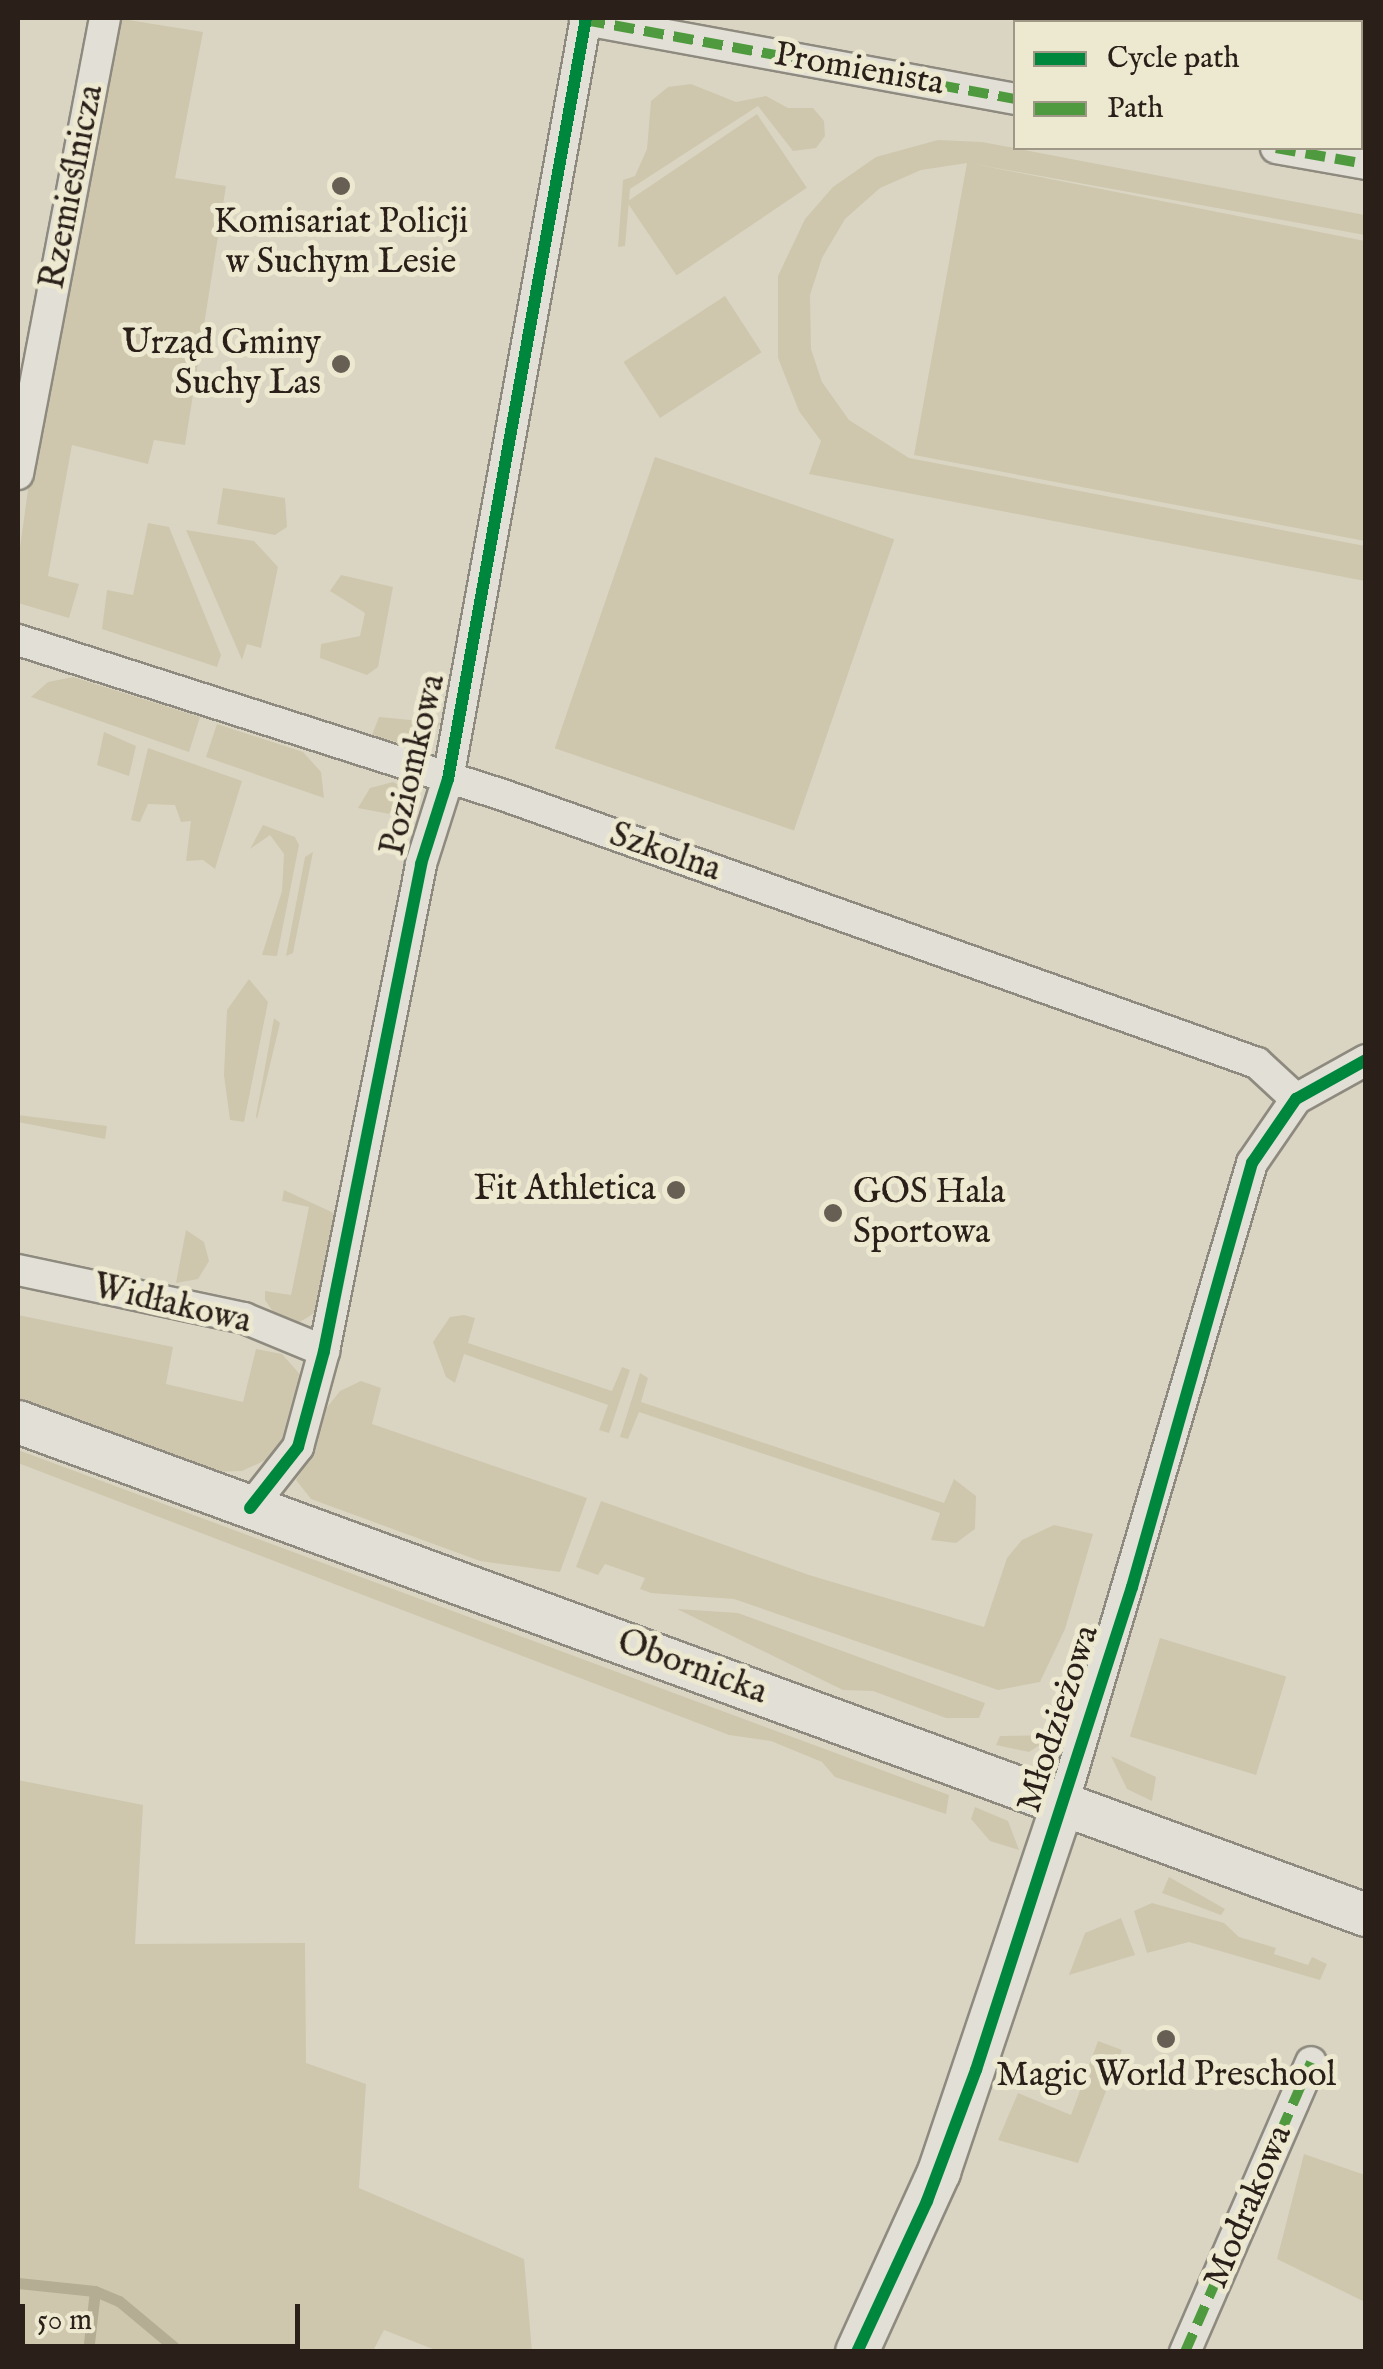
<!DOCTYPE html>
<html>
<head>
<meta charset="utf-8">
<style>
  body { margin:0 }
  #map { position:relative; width:1383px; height:2369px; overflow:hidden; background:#dad5c2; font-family:"IM FELL English",serif }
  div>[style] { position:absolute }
  .green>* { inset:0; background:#cec7ad; transform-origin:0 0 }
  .stream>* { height:11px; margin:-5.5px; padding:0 5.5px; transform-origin:5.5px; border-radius:5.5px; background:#b5ac94 }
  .roads { filter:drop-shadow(2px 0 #8e8a7f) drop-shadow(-2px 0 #8e8a7f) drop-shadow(0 2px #8e8a7f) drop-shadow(0 -2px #8e8a7f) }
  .street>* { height:30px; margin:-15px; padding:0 15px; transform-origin:15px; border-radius:15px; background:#e2e0d6 }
  .secondary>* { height:42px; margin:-21px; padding:0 21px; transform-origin:21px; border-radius:21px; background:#e2e0d6 }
  .quiet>* { height:10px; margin-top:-5px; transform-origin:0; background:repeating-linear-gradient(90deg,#4f9a3e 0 20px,transparent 0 30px) }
  .cycleway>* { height:12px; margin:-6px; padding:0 6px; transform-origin:6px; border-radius:6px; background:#00873e }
  .dots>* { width:28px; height:28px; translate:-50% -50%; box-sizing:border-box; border:5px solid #ede8d0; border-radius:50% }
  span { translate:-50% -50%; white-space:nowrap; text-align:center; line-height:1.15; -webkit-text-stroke:10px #ede8d0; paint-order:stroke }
  .street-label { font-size:35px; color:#2a2019 }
  .poi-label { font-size:35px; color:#2a2019 }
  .right { translate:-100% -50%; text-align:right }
  .left { translate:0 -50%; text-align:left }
  .frame { position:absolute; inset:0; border:20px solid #2a2019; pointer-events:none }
  .legend { position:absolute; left:1013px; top:20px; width:350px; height:130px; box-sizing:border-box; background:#ede8d0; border:2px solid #9f9887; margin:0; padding:12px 18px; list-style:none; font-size:30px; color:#2a2019 }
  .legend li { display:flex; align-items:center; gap:20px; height:50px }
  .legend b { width:50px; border:2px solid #9f9887 }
  .scale { position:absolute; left:20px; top:2304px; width:280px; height:45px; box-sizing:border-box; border:5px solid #2a2019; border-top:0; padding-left:12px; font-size:30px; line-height:35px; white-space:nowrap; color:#2a2019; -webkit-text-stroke:8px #ede8d0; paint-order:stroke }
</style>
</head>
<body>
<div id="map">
  <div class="green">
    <div style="clip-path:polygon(116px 18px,203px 32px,175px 178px,226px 186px,185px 445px,154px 440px,148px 464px,72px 445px,48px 576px,79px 584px,69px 618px,18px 603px,18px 562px,39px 410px)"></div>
    <div style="clip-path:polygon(691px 84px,736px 102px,766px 96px,788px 108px,813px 108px,824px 121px,825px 136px,816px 148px,793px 151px,758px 106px,630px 189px,625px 246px,618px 247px,623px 180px,635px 176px,647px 149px,651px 101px,668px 87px)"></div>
    <div style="left:757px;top:114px;width:89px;height:157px;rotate:56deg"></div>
    <div style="clip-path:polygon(938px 140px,982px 142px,1365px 215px,1365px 235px,969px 163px,1365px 241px,1365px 541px,914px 455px,967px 163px,921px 170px,880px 188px,845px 219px,822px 258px,810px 295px,811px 349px,822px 382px,849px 420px,909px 458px,1365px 546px,1365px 581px,809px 474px,821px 441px,799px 411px,778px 358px,778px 276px,805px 219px,833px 187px,876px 157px)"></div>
    <div style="left:725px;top:296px;width:67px;height:121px;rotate:57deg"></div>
    <div style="left:655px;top:457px;width:253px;height:308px;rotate:19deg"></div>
    <div style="clip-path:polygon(223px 488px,285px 498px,287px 527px,275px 535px,217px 524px)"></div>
    <div style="clip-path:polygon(148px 523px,169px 527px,221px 655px,217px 667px,102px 629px,107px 590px,133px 595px)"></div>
    <div style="clip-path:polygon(186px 530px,254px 541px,278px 567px,261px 648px,247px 644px,242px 660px)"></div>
    <div style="clip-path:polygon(341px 575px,393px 587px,378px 667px,367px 675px,320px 658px,321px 644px,360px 636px,365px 613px,330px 591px)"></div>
    <div style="clip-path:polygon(73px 677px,200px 717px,189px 752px,31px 697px,48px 682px)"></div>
    <div style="clip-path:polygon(379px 717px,441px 723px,425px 742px,410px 746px,372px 735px)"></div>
    <div style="clip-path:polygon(217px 724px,303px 752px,321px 772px,324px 798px,206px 757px)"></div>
    <div style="clip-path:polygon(104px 732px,136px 746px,129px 776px,97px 765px)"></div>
    <div style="clip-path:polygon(148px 748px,242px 781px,215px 869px,203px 860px,186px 861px,191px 821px,181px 822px,175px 805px,148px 804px,140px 822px,131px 820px)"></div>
    <div style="clip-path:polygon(393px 782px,403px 787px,398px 797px,405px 817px,358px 808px,370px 788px)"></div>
    <div style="clip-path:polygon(263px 825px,295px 837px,299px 845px,277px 956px,262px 955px,282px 891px,284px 854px,270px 835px,250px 849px)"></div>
    <div style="clip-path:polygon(313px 852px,293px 953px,286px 956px,305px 857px)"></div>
    <div style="clip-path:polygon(249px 979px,268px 1002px,244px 1122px,230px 1120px,224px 1075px,227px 1010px)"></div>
    <div style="clip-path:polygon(274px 1018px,280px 1023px,257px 1119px,256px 1116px)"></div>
    <div style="clip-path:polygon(18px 1115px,107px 1126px,105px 1139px,18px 1122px)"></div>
    <div style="clip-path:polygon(284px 1190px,338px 1215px,318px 1311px,298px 1323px,276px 1316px,265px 1300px,265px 1291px,291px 1295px,309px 1207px,282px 1201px)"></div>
    <div style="clip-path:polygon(186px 1230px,204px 1242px,209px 1261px,198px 1279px,176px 1283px)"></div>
    <div style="clip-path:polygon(18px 1315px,173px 1347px,166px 1384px,243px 1402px,256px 1349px,282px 1354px,305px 1380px,304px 1406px,279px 1454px,242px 1471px,209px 1472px,18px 1401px)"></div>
    <div style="clip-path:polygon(464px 1315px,475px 1318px,468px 1343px,612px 1391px,622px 1367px,630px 1370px,609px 1433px,599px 1430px,608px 1405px,464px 1354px,455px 1383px,446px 1377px,433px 1342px,450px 1317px)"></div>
    <div style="clip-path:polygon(640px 1373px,648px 1378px,641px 1402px,944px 1503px,954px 1479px,976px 1496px,975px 1529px,956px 1543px,931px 1540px,940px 1513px,639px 1412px,628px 1439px,620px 1437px)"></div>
    <div style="clip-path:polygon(361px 1381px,381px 1388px,372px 1424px,587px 1498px,560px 1572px,480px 1561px,311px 1499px,296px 1480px,315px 1451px,324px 1411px,340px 1391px)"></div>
    <div style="clip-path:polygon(18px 1450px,949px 1795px,946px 1814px,835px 1777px,822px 1762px,771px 1741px,729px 1735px,18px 1463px)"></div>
    <div style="clip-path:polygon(601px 1501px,809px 1575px,984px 1627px,1007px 1558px,1022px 1540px,1054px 1525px,1093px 1534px,1065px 1629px,1040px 1682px,998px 1690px,734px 1599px,651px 1593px,640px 1589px,645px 1578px,605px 1564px,598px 1575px,576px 1567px)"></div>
    <div style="clip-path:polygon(677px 1609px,738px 1613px,985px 1703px,979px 1718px,946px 1718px,873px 1691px,843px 1690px)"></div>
    <div style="left:1160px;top:1638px;width:132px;height:103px;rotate:17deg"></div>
    <div style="clip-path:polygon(1055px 1735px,1029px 1752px,996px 1745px,1000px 1736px)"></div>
    <div style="clip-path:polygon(1111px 1756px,1156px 1777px,1152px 1801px,1127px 1789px)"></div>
    <div style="clip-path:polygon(18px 1780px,143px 1805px,135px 1944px,305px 1943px,306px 2063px,366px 2084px,359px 2188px,524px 2259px,532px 2351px,438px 2351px,384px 2330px,373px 2351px,18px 2351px)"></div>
    <div style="clip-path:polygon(975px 1807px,1008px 1821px,1019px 1850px,990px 1841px,971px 1819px)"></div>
    <div style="clip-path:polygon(1169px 1877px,1225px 1909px,1221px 1915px,1162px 1893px)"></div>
    <div style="clip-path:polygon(1152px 1903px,1224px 1923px,1239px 1937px,1276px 1948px,1274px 1954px,1308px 1965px,1312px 1957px,1327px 1964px,1320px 1980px,1189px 1942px,1147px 1953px,1134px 1911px)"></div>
    <div style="clip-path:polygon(1121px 1918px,1135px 1955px,1069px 1975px,1085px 1933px)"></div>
    <div style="clip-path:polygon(1098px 2041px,1122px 2050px,1078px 2163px,998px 2140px,1018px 2093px,1071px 2115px)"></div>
    <div style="clip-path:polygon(1304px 2154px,1365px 2175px,1365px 2302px,1277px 2259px)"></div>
  </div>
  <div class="stream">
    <div style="left:18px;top:2283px;width:77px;rotate:5.9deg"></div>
    <div style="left:95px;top:2291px;width:26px;rotate:23deg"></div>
    <div style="left:119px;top:2301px;width:80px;rotate:39.9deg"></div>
    <div style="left:88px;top:2352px;width:61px;rotate:-83.5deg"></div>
  </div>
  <div class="roads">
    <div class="street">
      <div style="left:585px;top:20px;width:438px;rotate:10.4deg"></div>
      <div style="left:1276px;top:148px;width:91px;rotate:10.1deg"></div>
      <div style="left:18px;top:474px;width:464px;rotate:-79.2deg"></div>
      <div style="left:18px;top:640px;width:509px;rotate:17.72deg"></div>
      <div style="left:503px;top:795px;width:800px;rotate:19.57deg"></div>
      <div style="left:1257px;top:1063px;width:53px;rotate:42.7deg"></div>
      <div style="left:18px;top:1270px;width:231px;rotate:12deg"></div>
      <div style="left:244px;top:1318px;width:87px;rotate:22.4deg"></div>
      <div style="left:250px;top:1508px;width:78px;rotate:-51.8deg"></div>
      <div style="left:298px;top:1447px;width:99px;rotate:-74.8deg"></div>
      <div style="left:324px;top:1351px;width:497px;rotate:-78.7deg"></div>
      <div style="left:421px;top:864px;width:89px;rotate:-72.4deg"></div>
      <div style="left:448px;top:779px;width:773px;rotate:-79.72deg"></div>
      <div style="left:1063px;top:1804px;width:668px;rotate:-73.57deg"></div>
      <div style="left:1252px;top:1163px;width:78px;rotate:-55.5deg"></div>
      <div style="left:1296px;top:1099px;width:80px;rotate:-29.1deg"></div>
      <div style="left:1185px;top:2352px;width:316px;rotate:-66.5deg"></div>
    </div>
    <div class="secondary">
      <div style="left:18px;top:1422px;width:1435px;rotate:20.09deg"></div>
      <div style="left:857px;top:2352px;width:198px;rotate:-65.5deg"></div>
      <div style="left:939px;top:2172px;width:388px;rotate:-71.4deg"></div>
    </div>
  </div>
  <div class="quiet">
    <div style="left:585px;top:20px;width:438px;rotate:10.4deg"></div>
    <div style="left:1276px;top:148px;width:91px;rotate:10.1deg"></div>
    <div style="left:1185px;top:2352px;width:316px;rotate:-66.5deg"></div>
  </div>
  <div class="cycleway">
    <div style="left:250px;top:1508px;width:78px;rotate:-51.8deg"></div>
    <div style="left:298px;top:1447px;width:99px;rotate:-74.8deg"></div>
    <div style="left:324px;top:1351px;width:497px;rotate:-78.7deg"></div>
    <div style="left:421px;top:864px;width:89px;rotate:-72.4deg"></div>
    <div style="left:448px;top:779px;width:773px;rotate:-79.72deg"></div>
    <div style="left:857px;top:2352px;width:166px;rotate:-65.1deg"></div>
    <div style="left:927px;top:2201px;width:140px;rotate:-69.5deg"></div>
    <div style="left:976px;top:2070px;width:508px;rotate:-72.1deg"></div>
    <div style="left:1132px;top:1587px;width:441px;rotate:-74.2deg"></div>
    <div style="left:1252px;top:1163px;width:78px;rotate:-55.5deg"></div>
    <div style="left:1296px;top:1099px;width:80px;rotate:-29.1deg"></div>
  </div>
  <div class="dots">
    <div style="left:341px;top:186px;background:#685f54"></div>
    <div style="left:341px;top:364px;background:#685f54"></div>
    <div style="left:676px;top:1190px;background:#685f54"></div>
    <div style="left:833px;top:1213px;background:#685f54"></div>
    <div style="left:1166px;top:2039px;background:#685f54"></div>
  </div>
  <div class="street-label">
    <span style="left:859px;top:70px;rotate:10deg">Promienista</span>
    <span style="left:73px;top:187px;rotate:-79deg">Rzemieślnicza</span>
    <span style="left:414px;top:765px;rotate:-77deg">Poziomkowa</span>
    <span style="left:665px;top:853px;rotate:19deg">Szkolna</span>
    <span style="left:172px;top:1305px;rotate:13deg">Widłakowa</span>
    <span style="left:692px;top:1668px;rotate:20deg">Obornicka</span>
    <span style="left:1059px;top:1719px;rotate:-72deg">Młodzieżowa</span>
    <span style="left:1249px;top:2207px;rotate:-67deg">Modrakowa</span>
  </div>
  <div class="poi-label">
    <span style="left:341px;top:243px">Komisariat Policji<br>w Suchym Lesie</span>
    <span class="right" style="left:321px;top:364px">Urząd Gminy<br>Suchy Las</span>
    <span class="right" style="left:656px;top:1190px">Fit Athletica</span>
    <span class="left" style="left:853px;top:1213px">GOS Hala<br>Sportowa</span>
    <span style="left:1166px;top:2076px">Magic World Preschool</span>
  </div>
  <div class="frame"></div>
  <ul class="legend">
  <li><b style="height:12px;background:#00873e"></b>Cycle path</li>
  <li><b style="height:12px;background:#4f9a3e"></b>Path</li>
  </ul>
  <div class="scale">50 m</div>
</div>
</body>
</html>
